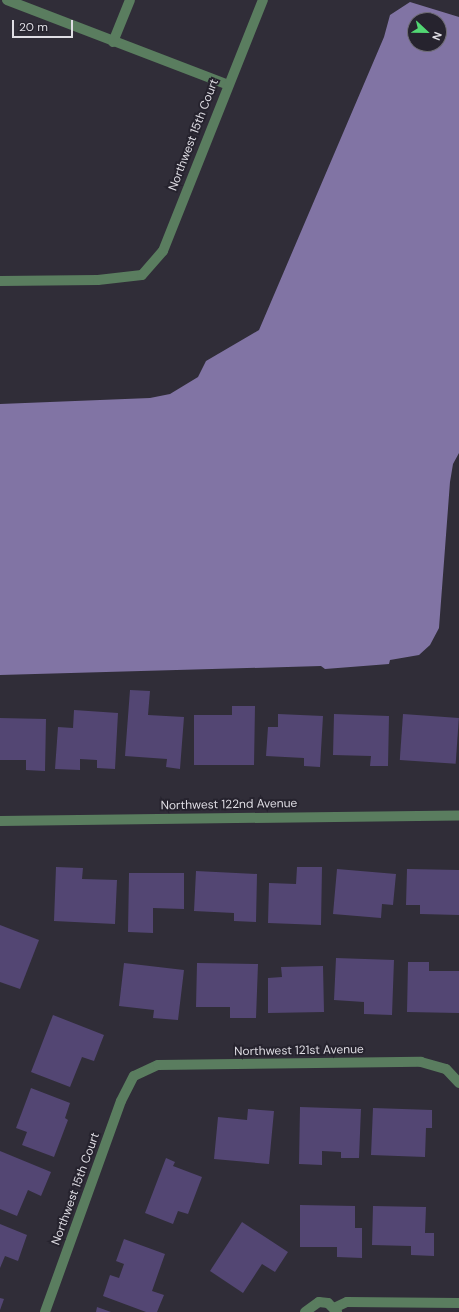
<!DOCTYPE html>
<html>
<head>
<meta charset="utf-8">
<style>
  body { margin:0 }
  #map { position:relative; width:459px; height:1312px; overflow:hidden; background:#302d38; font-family:"DM Sans",sans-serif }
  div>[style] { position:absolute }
  .water>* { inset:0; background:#8174a4 }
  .building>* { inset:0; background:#534673; transform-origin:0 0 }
  .minor>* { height:10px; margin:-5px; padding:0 5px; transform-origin:5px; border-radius:5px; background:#5a7d5f }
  span { translate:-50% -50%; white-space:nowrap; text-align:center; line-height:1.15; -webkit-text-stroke:4px #26232e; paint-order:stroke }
  .street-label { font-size:12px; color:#dfdde4 }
  .north { position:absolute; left:407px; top:12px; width:40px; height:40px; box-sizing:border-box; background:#26232e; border:1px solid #706d77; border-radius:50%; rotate:112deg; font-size:11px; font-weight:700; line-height:16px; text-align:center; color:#dfdde4 }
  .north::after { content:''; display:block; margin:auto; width:14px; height:18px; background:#52d673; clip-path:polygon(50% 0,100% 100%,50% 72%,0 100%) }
  .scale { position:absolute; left:12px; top:20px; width:61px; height:18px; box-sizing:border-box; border:2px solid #dfdde4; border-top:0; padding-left:5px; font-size:12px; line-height:14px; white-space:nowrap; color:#dfdde4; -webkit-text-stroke:3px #26232e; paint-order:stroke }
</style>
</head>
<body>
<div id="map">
  <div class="water">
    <div style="clip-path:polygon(evenodd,410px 2px,459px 17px,459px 453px,453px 464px,450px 482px,439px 628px,430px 645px,419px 655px,390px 660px,389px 664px,325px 669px,321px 666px,0 675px,0 404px,150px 398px,170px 394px,198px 377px,206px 361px,259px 330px,384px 37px,390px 15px,410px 2px,415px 20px,439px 20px,439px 44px,415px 44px,415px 20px)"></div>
  </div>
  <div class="building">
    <div style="clip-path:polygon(130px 690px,150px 691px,148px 715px,184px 717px,180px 769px,166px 767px,167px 759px,125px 756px)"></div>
    <div style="clip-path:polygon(232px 706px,255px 706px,254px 765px,194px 765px,194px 715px,232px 715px)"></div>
    <div style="clip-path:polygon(74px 710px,118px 713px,115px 769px,97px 768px,97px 760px,80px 759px,80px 770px,55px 769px,58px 727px,73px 728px)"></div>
    <div style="clip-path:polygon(278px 714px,323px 716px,320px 767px,304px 766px,304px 758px,266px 756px,268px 727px,278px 727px)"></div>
    <div style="clip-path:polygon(334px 714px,389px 716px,388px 766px,370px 766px,371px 756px,333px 755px)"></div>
    <div style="left:403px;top:714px;width:56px;height:46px;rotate:4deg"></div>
    <div style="clip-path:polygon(0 718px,46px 719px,45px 771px,26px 770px,26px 760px,0 760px)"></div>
    <div style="clip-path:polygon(56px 867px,83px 868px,82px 879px,117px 880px,115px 924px,54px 921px)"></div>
    <div style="clip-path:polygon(297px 867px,322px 867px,321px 925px,268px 923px,269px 883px,296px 884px)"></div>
    <div style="clip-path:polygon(337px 869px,396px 874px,393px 905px,382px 904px,381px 918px,333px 914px)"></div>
    <div style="clip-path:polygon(407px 869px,459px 870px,459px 915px,420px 914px,420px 905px,406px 905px)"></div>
    <div style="clip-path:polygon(196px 871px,257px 874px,256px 922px,234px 921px,234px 913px,194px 911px)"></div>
    <div style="clip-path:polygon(129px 873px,184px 873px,184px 909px,153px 908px,153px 933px,128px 932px)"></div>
    <div style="clip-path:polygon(0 925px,39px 940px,20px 989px,0 982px)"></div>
    <div style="clip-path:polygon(336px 958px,394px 960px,392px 1015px,364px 1014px,364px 1002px,334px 1000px)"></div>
    <div style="clip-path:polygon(408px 962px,429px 962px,429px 971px,459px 971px,459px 1013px,407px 1012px)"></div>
    <div style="clip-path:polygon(124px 963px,184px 970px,178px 1020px,153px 1018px,154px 1010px,119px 1006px)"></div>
    <div style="clip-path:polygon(197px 963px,258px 964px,256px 1018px,230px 1018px,230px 1007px,196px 1007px)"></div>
    <div style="clip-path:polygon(323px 966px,324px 1012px,268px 1013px,268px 978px,282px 977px,281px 967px)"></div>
    <div style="clip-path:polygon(53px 1015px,104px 1035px,94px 1061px,82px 1057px,70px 1087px,31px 1072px)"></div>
    <div style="clip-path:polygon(31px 1088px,70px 1103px,65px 1118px,68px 1120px,54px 1157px,22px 1145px,27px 1132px,16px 1128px)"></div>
    <div style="clip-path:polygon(300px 1107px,361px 1109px,359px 1158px,341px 1158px,341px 1152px,322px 1151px,322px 1165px,299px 1164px)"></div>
    <div style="clip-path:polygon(373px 1108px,432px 1110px,432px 1128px,426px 1128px,425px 1157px,371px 1155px)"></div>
    <div style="clip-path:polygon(248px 1109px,274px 1111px,269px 1164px,214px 1159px,218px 1117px,247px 1120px)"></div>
    <div style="clip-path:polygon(0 1151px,51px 1172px,41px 1196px,28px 1190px,17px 1216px,0 1209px)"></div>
    <div style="clip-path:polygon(166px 1158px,175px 1162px,173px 1166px,202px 1177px,188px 1214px,178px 1211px,173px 1224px,145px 1213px)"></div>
    <div style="clip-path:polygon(300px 1205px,355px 1206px,355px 1228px,362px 1228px,362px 1258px,337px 1257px,337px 1247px,300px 1247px)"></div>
    <div style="clip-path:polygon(373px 1206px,426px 1207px,425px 1233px,434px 1233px,434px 1256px,411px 1255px,411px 1246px,372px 1245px)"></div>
    <div style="clip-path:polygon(242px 1222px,288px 1252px,275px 1272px,262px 1264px,243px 1293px,210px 1271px)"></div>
    <div style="clip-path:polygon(0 1224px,27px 1235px,18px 1261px,5px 1256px,0 1268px)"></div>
    <div style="clip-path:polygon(124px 1239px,165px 1254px,152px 1291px,164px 1295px,157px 1312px,146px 1312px,103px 1296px,110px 1275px,119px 1278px,124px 1264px,116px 1261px)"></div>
    <div style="clip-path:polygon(0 1298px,4px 1299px,0 1310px)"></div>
    <div style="clip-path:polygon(97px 1307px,111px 1312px,96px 1312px)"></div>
  </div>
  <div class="minor">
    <div style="left:7px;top:0;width:237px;rotate:21deg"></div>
    <div style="left:113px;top:42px;width:45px;rotate:-68deg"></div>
    <div style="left:0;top:281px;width:98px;rotate:-0.6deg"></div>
    <div style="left:98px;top:280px;width:44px;rotate:-6.5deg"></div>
    <div style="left:142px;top:275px;width:32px;rotate:-49deg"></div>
    <div style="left:163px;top:251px;width:270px;rotate:-68.3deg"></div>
    <div style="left:0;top:821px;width:459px;rotate:-0.7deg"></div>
    <div style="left:334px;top:1308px;width:14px;rotate:-25deg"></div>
    <div style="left:347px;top:1302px;width:112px;rotate:0.5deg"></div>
    <div style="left:45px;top:1312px;width:224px;rotate:-70.2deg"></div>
    <div style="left:121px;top:1101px;width:28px;rotate:-63deg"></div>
    <div style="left:134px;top:1076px;width:26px;rotate:-25deg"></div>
    <div style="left:158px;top:1065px;width:263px;rotate:-0.7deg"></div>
    <div style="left:421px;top:1062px;width:26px;rotate:16deg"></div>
    <div style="left:446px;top:1069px;width:19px;rotate:47deg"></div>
    <div style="left:305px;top:1312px;width:17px;rotate:-36deg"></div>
    <div style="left:319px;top:1302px;width:9px;rotate:6deg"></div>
    <div style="left:328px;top:1303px;width:13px;rotate:45deg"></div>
  </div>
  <div class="street-label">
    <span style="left:194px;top:135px;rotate:-69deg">Northwest 15th Court</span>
    <span style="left:229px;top:805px;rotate:-1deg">Northwest 122nd Avenue</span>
    <span style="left:299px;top:1051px;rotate:-1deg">Northwest 121st Avenue</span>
    <span style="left:76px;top:1189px;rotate:-70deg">Northwest 15th Court</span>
  </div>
  <div class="north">N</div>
  <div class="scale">20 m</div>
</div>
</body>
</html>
